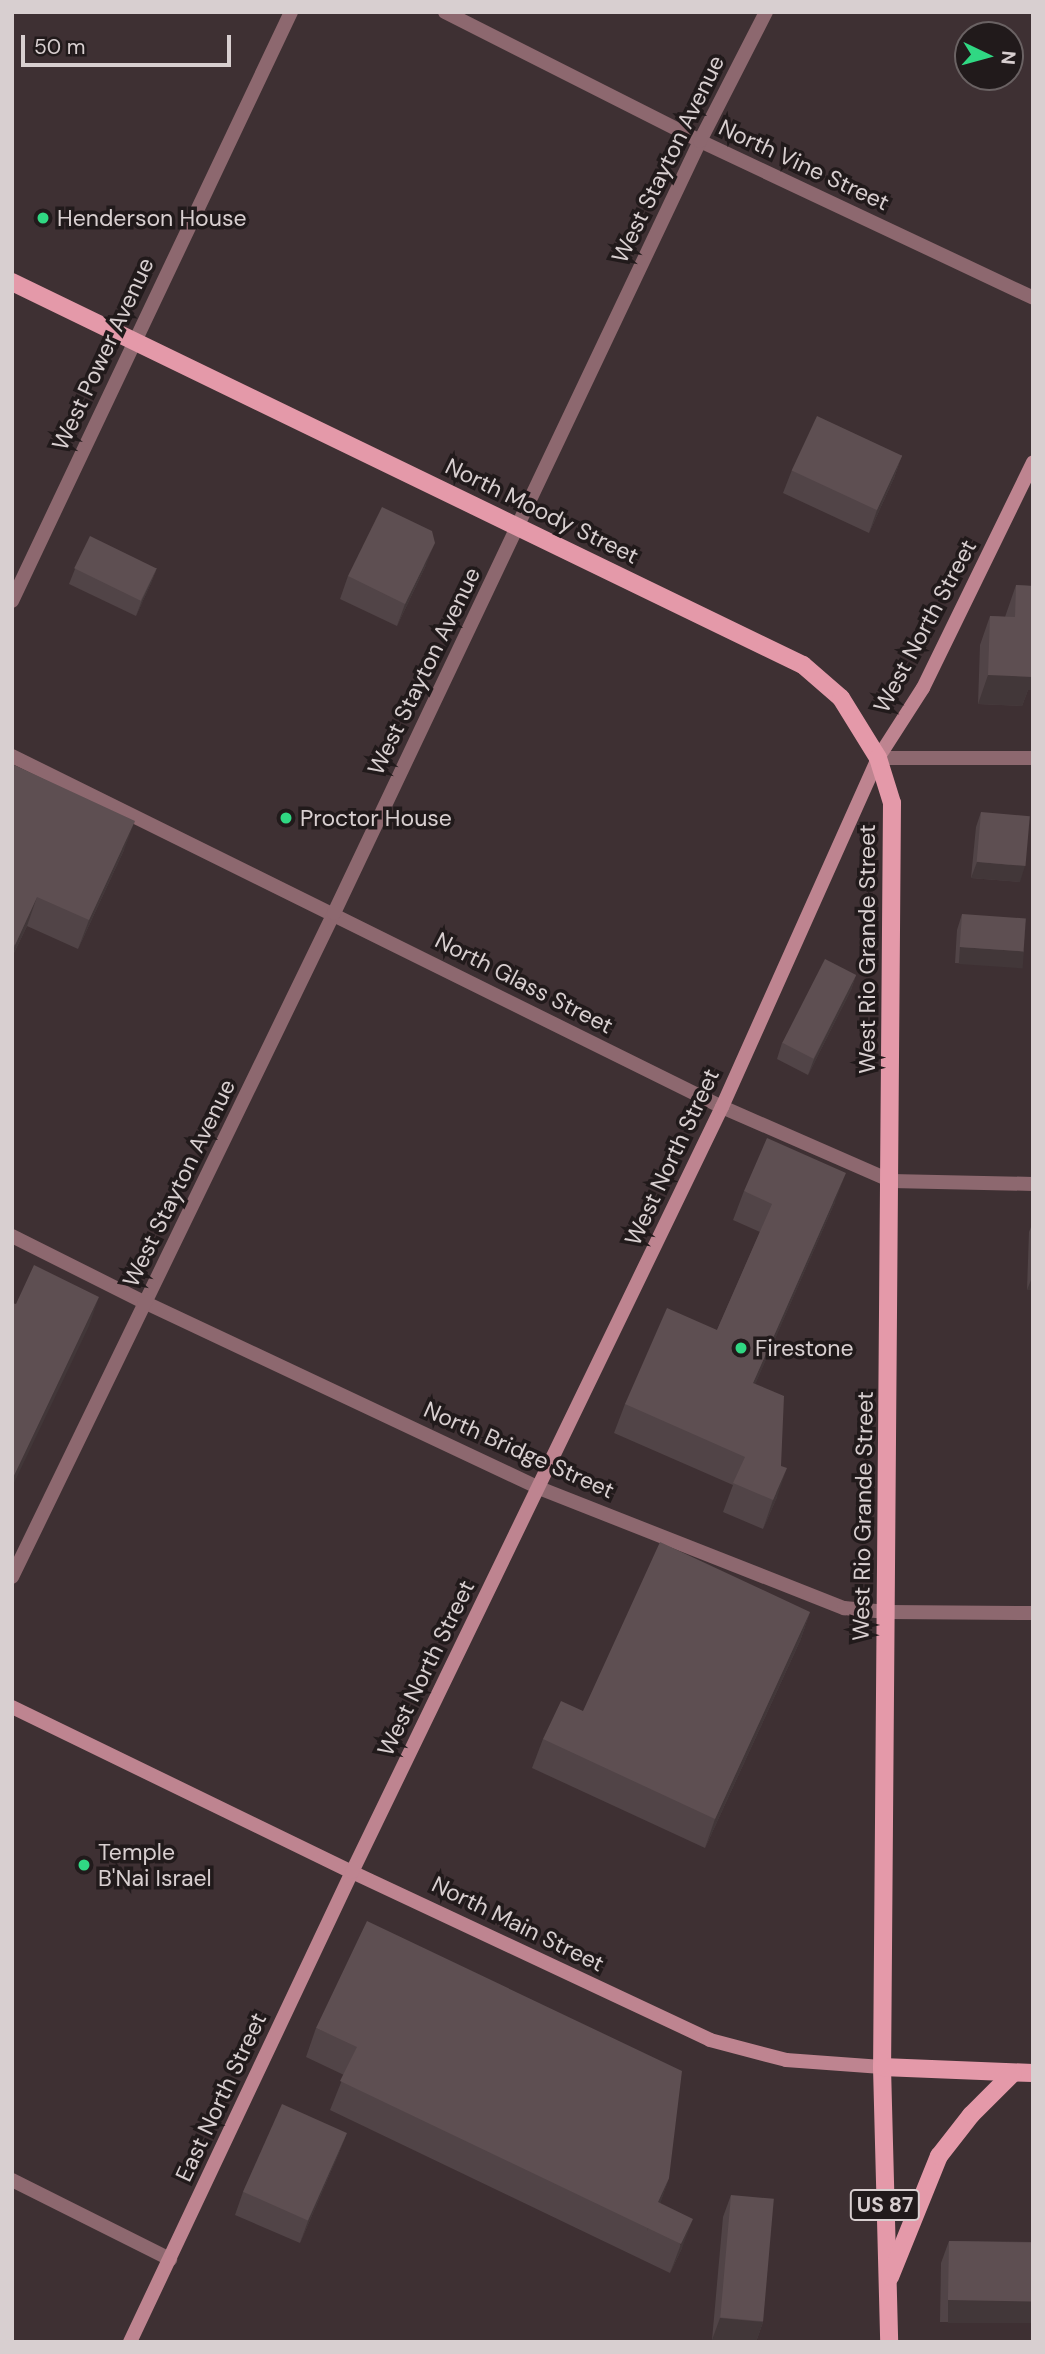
<!DOCTYPE html>
<html>
<head>
<meta charset="utf-8">
<style>
  body { margin:0 }
  #map { position:relative; width:1045px; height:2354px; overflow:hidden; background:#3e3033; font-family:"DM Sans",sans-serif }
  div>[style] { position:absolute }
  .street>* { height:14px; margin:-7px; padding:0 7px; transform-origin:7px; border-radius:7px; background:#8d686f }
  .secondary>* { height:14px; margin:-7px; padding:0 7px; transform-origin:7px; border-radius:7px; background:#be8490 }
  .primary>* { height:18px; margin:-9px; padding:0 9px; transform-origin:9px; border-radius:9px; background:#e499a9 }
  .wall>* { inset:0; background:#514447 }
  .shaded-wall>* { inset:0; background:#423739; transform-origin:0 0 }
  .building>* { inset:0; background:#5e4f52; transform-origin:0 0 }
  .dots>* { width:19px; height:19px; translate:-50% -50%; box-sizing:border-box; border:4px solid #211a1b; border-radius:50% }
  span { translate:-50% -50%; white-space:nowrap; text-align:center; line-height:1.15; -webkit-text-stroke:7px #211a1b; paint-order:stroke }
  .shield-label span { padding:2px 5px; background:#211a1b; border:2px solid; border-radius:5px; -webkit-text-stroke-width:0 }
  .shield-label { font-size:21px; color:#d8cfd0; font-weight:700 }
  .street-label { font-size:23px; color:#d8cfd0 }
  .poi-label { font-size:23px; color:#d8cfd0 }
  .left { translate:0 -50%; text-align:left }
  .frame { position:absolute; inset:0; border:14px solid #d8cfd0; pointer-events:none }
  .north { position:absolute; left:954px; top:21px; width:70px; height:70px; box-sizing:border-box; background:#211a1b; border:2px solid #6a6263; border-radius:50%; rotate:95deg; font-size:19px; font-weight:700; line-height:28px; text-align:center; color:#d8cfd0 }
  .north::after { content:''; display:block; margin:auto; width:24px; height:32px; background:#30d883; clip-path:polygon(50% 0,100% 100%,50% 72%,0 100%) }
  .scale { position:absolute; left:21px; top:35px; width:210px; height:32px; box-sizing:border-box; border:4px solid #d8cfd0; border-top:0; padding-left:9px; font-size:21px; line-height:24px; white-space:nowrap; color:#d8cfd0; -webkit-text-stroke:5px #211a1b; paint-order:stroke }
</style>
</head>
<body>
<div id="map">
  <div class="street">
    <div style="left:445px;top:12px;width:286px;rotate:26.8deg"></div>
    <div style="left:700px;top:141px;width:368px;rotate:25.2deg"></div>
    <div style="left:12px;top:601px;width:652px;rotate:-64.65deg"></div>
    <div style="left:12px;top:756px;width:792px;rotate:26.31deg"></div>
    <div style="left:722px;top:1107px;width:184px;rotate:23.6deg"></div>
    <div style="left:891px;top:1181px;width:142px;rotate:1.2deg"></div>
    <div style="left:878px;top:758px;width:155px"></div>
    <div style="left:12px;top:1236px;width:150px;rotate:26.6deg"></div>
    <div style="left:146px;top:1303px;width:434px;rotate:25.2deg"></div>
    <div style="left:539px;top:1488px;width:328px;rotate:21.5deg"></div>
    <div style="left:844px;top:1608px;width:43px;rotate:5.3deg"></div>
    <div style="left:887px;top:1612px;width:146px;rotate:0.4deg"></div>
    <div style="left:12px;top:1577px;width:738px;rotate:-64.13deg"></div>
    <div style="left:334px;top:913px;width:854px;rotate:-64.63deg"></div>
    <div style="left:700px;top:141px;width:145px;rotate:-62.9deg"></div>
    <div style="left:12px;top:2180px;width:177px;rotate:26.6deg"></div>
  </div>
  <div class="secondary">
    <div style="left:12px;top:1707px;width:378px;rotate:25.9deg"></div>
    <div style="left:352px;top:1872px;width:395px;rotate:25.1deg"></div>
    <div style="left:710px;top:2040px;width:79px;rotate:14.7deg"></div>
    <div style="left:786px;top:2060px;width:96px;rotate:4.2deg"></div>
    <div style="left:130px;top:2342px;width:520px;rotate:-64.72deg"></div>
    <div style="left:352px;top:1872px;width:850px;rotate:-64.19deg"></div>
    <div style="left:722px;top:1107px;width:382px;rotate:-65.9deg"></div>
    <div style="left:878px;top:758px;width:83px;rotate:-57.3deg"></div>
    <div style="left:923px;top:688px;width:251px;rotate:-64deg"></div>
  </div>
  <div class="primary">
    <div style="left:12px;top:282px;width:879px;rotate:25.84deg"></div>
    <div style="left:803px;top:665px;width:50px;rotate:41deg"></div>
    <div style="left:841px;top:698px;width:70px;rotate:58.3deg"></div>
    <div style="left:878px;top:758px;width:47px;rotate:72.7deg"></div>
    <div style="left:892px;top:803px;width:1264px;rotate:90.45deg"></div>
    <div style="left:882px;top:2067px;width:275px;rotate:88.5deg"></div>
    <div style="left:882px;top:2067px;width:151px;rotate:2.3deg"></div>
    <div style="left:890px;top:2277px;width:131px;rotate:-68deg"></div>
    <div style="left:939px;top:2156px;width:52px;rotate:-52deg"></div>
    <div style="left:971px;top:2115px;width:59px;rotate:-45deg"></div>
  </div>
  <div class="wall">
    <div style="clip-path:polygon(902px 455px,894px 478px,869px 533px,783px 493px,792px 470px)"></div>
    <div style="clip-path:polygon(426px 565px,397px 626px,340px 599px,348px 576px)"></div>
    <div style="clip-path:polygon(157px 568px,151px 583px,136px 616px,69px 584px,75px 569px)"></div>
    <div style="clip-path:polygon(1016px 585px,1033px 586px,1033px 690px,1028px 690px,1022px 706px,978px 704px,980px 645px,990px 616px,1005px 617px)"></div>
    <div style="clip-path:polygon(12px 764px,124px 850px,78px 949px,27px 926px,12px 957px)"></div>
    <div style="clip-path:polygon(981px 812px,1020px 882px,971px 878px,976px 827px)"></div>
    <div style="clip-path:polygon(962px 914px,1024px 951px,1018px 967px,955px 963px,957px 930px)"></div>
    <div style="clip-path:polygon(856px 975px,851px 990px,808px 1075px,777px 1059px,782px 1043px)"></div>
    <div style="clip-path:polygon(744px 1191px,835px 1202px,755px 1384px,777px 1497px,763px 1529px,723px 1512px,733px 1485px,614px 1433px,625px 1404px,717px 1330px,760px 1232px,733px 1220px)"></div>
    <div style="clip-path:polygon(1033px 1222px,1033px 1290px,1027px 1290px,1029px 1232px)"></div>
    <div style="clip-path:polygon(810px 1612px,800px 1641px,705px 1848px,532px 1768px,543px 1739px,583px 1711px)"></div>
    <div style="clip-path:polygon(316px 2028px,669px 2178px,660px 2203px,682px 2248px,670px 2273px,330px 2110px,344px 2075px,306px 2057px)"></div>
    <div style="clip-path:polygon(347px 2133px,338px 2155px,300px 2243px,235px 2215px,243px 2192px)"></div>
    <div style="clip-path:polygon(731px 2195px,763px 2322px,756px 2342px,712px 2340px,723px 2217px)"></div>
    <div style="clip-path:polygon(949px 2241px,1033px 2242px,1033px 2323px,940px 2322px,941px 2263px)"></div>
  </div>
  <div class="shaded-wall">
    <div style="clip-path:polygon(902px 455px,894px 478px,869px 533px,877px 510px)"></div>
    <div style="clip-path:polygon(435px 543px,426px 565px,397px 626px,405px 604px)"></div>
    <div style="clip-path:polygon(157px 568px,151px 583px,136px 616px,142px 600px)"></div>
    <div style="clip-path:polygon(1033px 661px,1033px 690px,1028px 690px,1022px 706px,978px 704px,988px 675px)"></div>
    <div style="clip-path:polygon(135px 821px,124px 850px,78px 949px,89px 920px)"></div>
    <div style="clip-path:polygon(977px 862px,1025px 866px,1020px 882px,971px 878px)"></div>
    <div style="clip-path:polygon(37px 897px,27px 926px,12px 957px,12px 953px,15px 945px)"></div>
    <div style="left:960px;top:947px;width:64px;height:17px;rotate:4deg"></div>
    <div style="clip-path:polygon(856px 975px,851px 990px,808px 1075px,814px 1059px)"></div>
    <div style="clip-path:polygon(846px 1173px,835px 1202px,743px 1412px,753px 1383px)"></div>
    <div style="clip-path:polygon(1033px 1275px,1033px 1290px,1027px 1290px)"></div>
    <div style="clip-path:polygon(99px 1297px,89px 1326px,12px 1487px,12px 1480px)"></div>
    <div style="clip-path:polygon(787px 1468px,777px 1497px,763px 1529px,773px 1500px)"></div>
    <div style="clip-path:polygon(810px 1612px,800px 1641px,705px 1848px,715px 1819px)"></div>
    <div style="clip-path:polygon(347px 2133px,338px 2155px,300px 2243px,308px 2221px)"></div>
    <div style="clip-path:polygon(669px 2178px,659px 2207px,647px 2231px,658px 2202px)"></div>
    <div style="clip-path:polygon(693px 2219px,682px 2248px,670px 2273px,681px 2244px)"></div>
    <div style="left:948px;top:2300px;width:85px;height:23px"></div>
    <div style="clip-path:polygon(720px 2318px,763px 2322px,756px 2342px,712px 2340px)"></div>
  </div>
  <div class="building">
    <div style="left:817px;top:416px;width:94px;height:60px;rotate:25deg"></div>
    <div style="clip-path:polygon(382px 507px,432px 531px,435px 543px,405px 604px,348px 576px)"></div>
    <div style="left:90px;top:536px;width:74px;height:36px;rotate:26deg"></div>
    <div style="clip-path:polygon(1016px 585px,1033px 586px,1032px 677px,988px 675px,990px 616px,1015px 617px)"></div>
    <div style="clip-path:polygon(12px 764px,135px 821px,89px 920px,37px 897px,15px 945px,12px 943px)"></div>
    <div style="left:981px;top:812px;width:49px;height:50px;rotate:5deg"></div>
    <div style="left:962px;top:914px;width:64px;height:33px;rotate:4deg"></div>
    <div style="left:825px;top:959px;width:35px;height:94px;rotate:27deg"></div>
    <div style="clip-path:polygon(767px 1138px,846px 1173px,753px 1383px,784px 1396px,781px 1466px,787px 1468px,773px 1500px,733px 1483px,745px 1457px,625px 1404px,667px 1308px,717px 1330px,772px 1204px,744px 1191px)"></div>
    <div style="clip-path:polygon(34px 1265px,99px 1297px,12px 1480px,12px 1303px,16px 1304px)"></div>
    <div style="clip-path:polygon(660px 1542px,810px 1612px,715px 1819px,543px 1739px,561px 1701px,583px 1711px)"></div>
    <div style="clip-path:polygon(367px 1921px,682px 2071px,669px 2178px,658px 2202px,693px 2219px,681px 2244px,340px 2081px,357px 2047px,316px 2028px)"></div>
    <div style="left:282px;top:2104px;width:71px;height:96px;rotate:24deg"></div>
    <div style="left:731px;top:2195px;width:43px;height:123px;rotate:5deg"></div>
    <div style="left:949px;top:2241px;width:84px;height:59px;rotate:1deg"></div>
  </div>
  <div class="dots">
    <div style="left:43px;top:218px;background:#30d883"></div>
    <div style="left:286px;top:818px;background:#30d883"></div>
    <div style="left:741px;top:1348px;background:#30d883"></div>
    <div style="left:84px;top:1865px;background:#30d883"></div>
  </div>
  <div class="shield-label">
    <span style="left:885px;top:2205px">US 87</span>
  </div>
  <div class="street-label">
    <span style="left:668px;top:159px;rotate:-64deg">West Stayton Avenue</span>
    <span style="left:804px;top:165px;rotate:25deg">North Vine Street</span>
    <span style="left:103px;top:354px;rotate:-65deg">West Power Avenue</span>
    <span style="left:542px;top:511px;rotate:26deg">North Moody Street</span>
    <span style="left:925px;top:626px;rotate:-62deg">West North Street</span>
    <span style="left:424px;top:671px;rotate:-64deg">West Stayton Avenue</span>
    <span style="left:867px;top:949px;rotate:-90deg">West Rio Grande Street</span>
    <span style="left:524px;top:983px;rotate:27deg">North Glass Street</span>
    <span style="left:672px;top:1157px;rotate:-65deg">West North Street</span>
    <span style="left:179px;top:1183px;rotate:-64deg">West Stayton Avenue</span>
    <span style="left:519px;top:1450px;rotate:24deg">North Bridge Street</span>
    <span style="left:863px;top:1516px;rotate:-89deg">West Rio Grande Street</span>
    <span style="left:426px;top:1668px;rotate:-64deg">West North Street</span>
    <span style="left:518px;top:1924px;rotate:26deg">North Main Street</span>
    <span style="left:221px;top:2097px;rotate:-65deg">East North Street</span>
  </div>
  <div class="poi-label">
    <span class="left" style="left:57px;top:218px">Henderson House</span>
    <span class="left" style="left:300px;top:818px">Proctor House</span>
    <span class="left" style="left:755px;top:1348px">Firestone</span>
    <span class="left" style="left:98px;top:1865px">Temple<br>B'Nai Israel</span>
  </div>
  <div class="frame"></div>
  <div class="north">N</div>
  <div class="scale">50 m</div>
</div>
</body>
</html>
